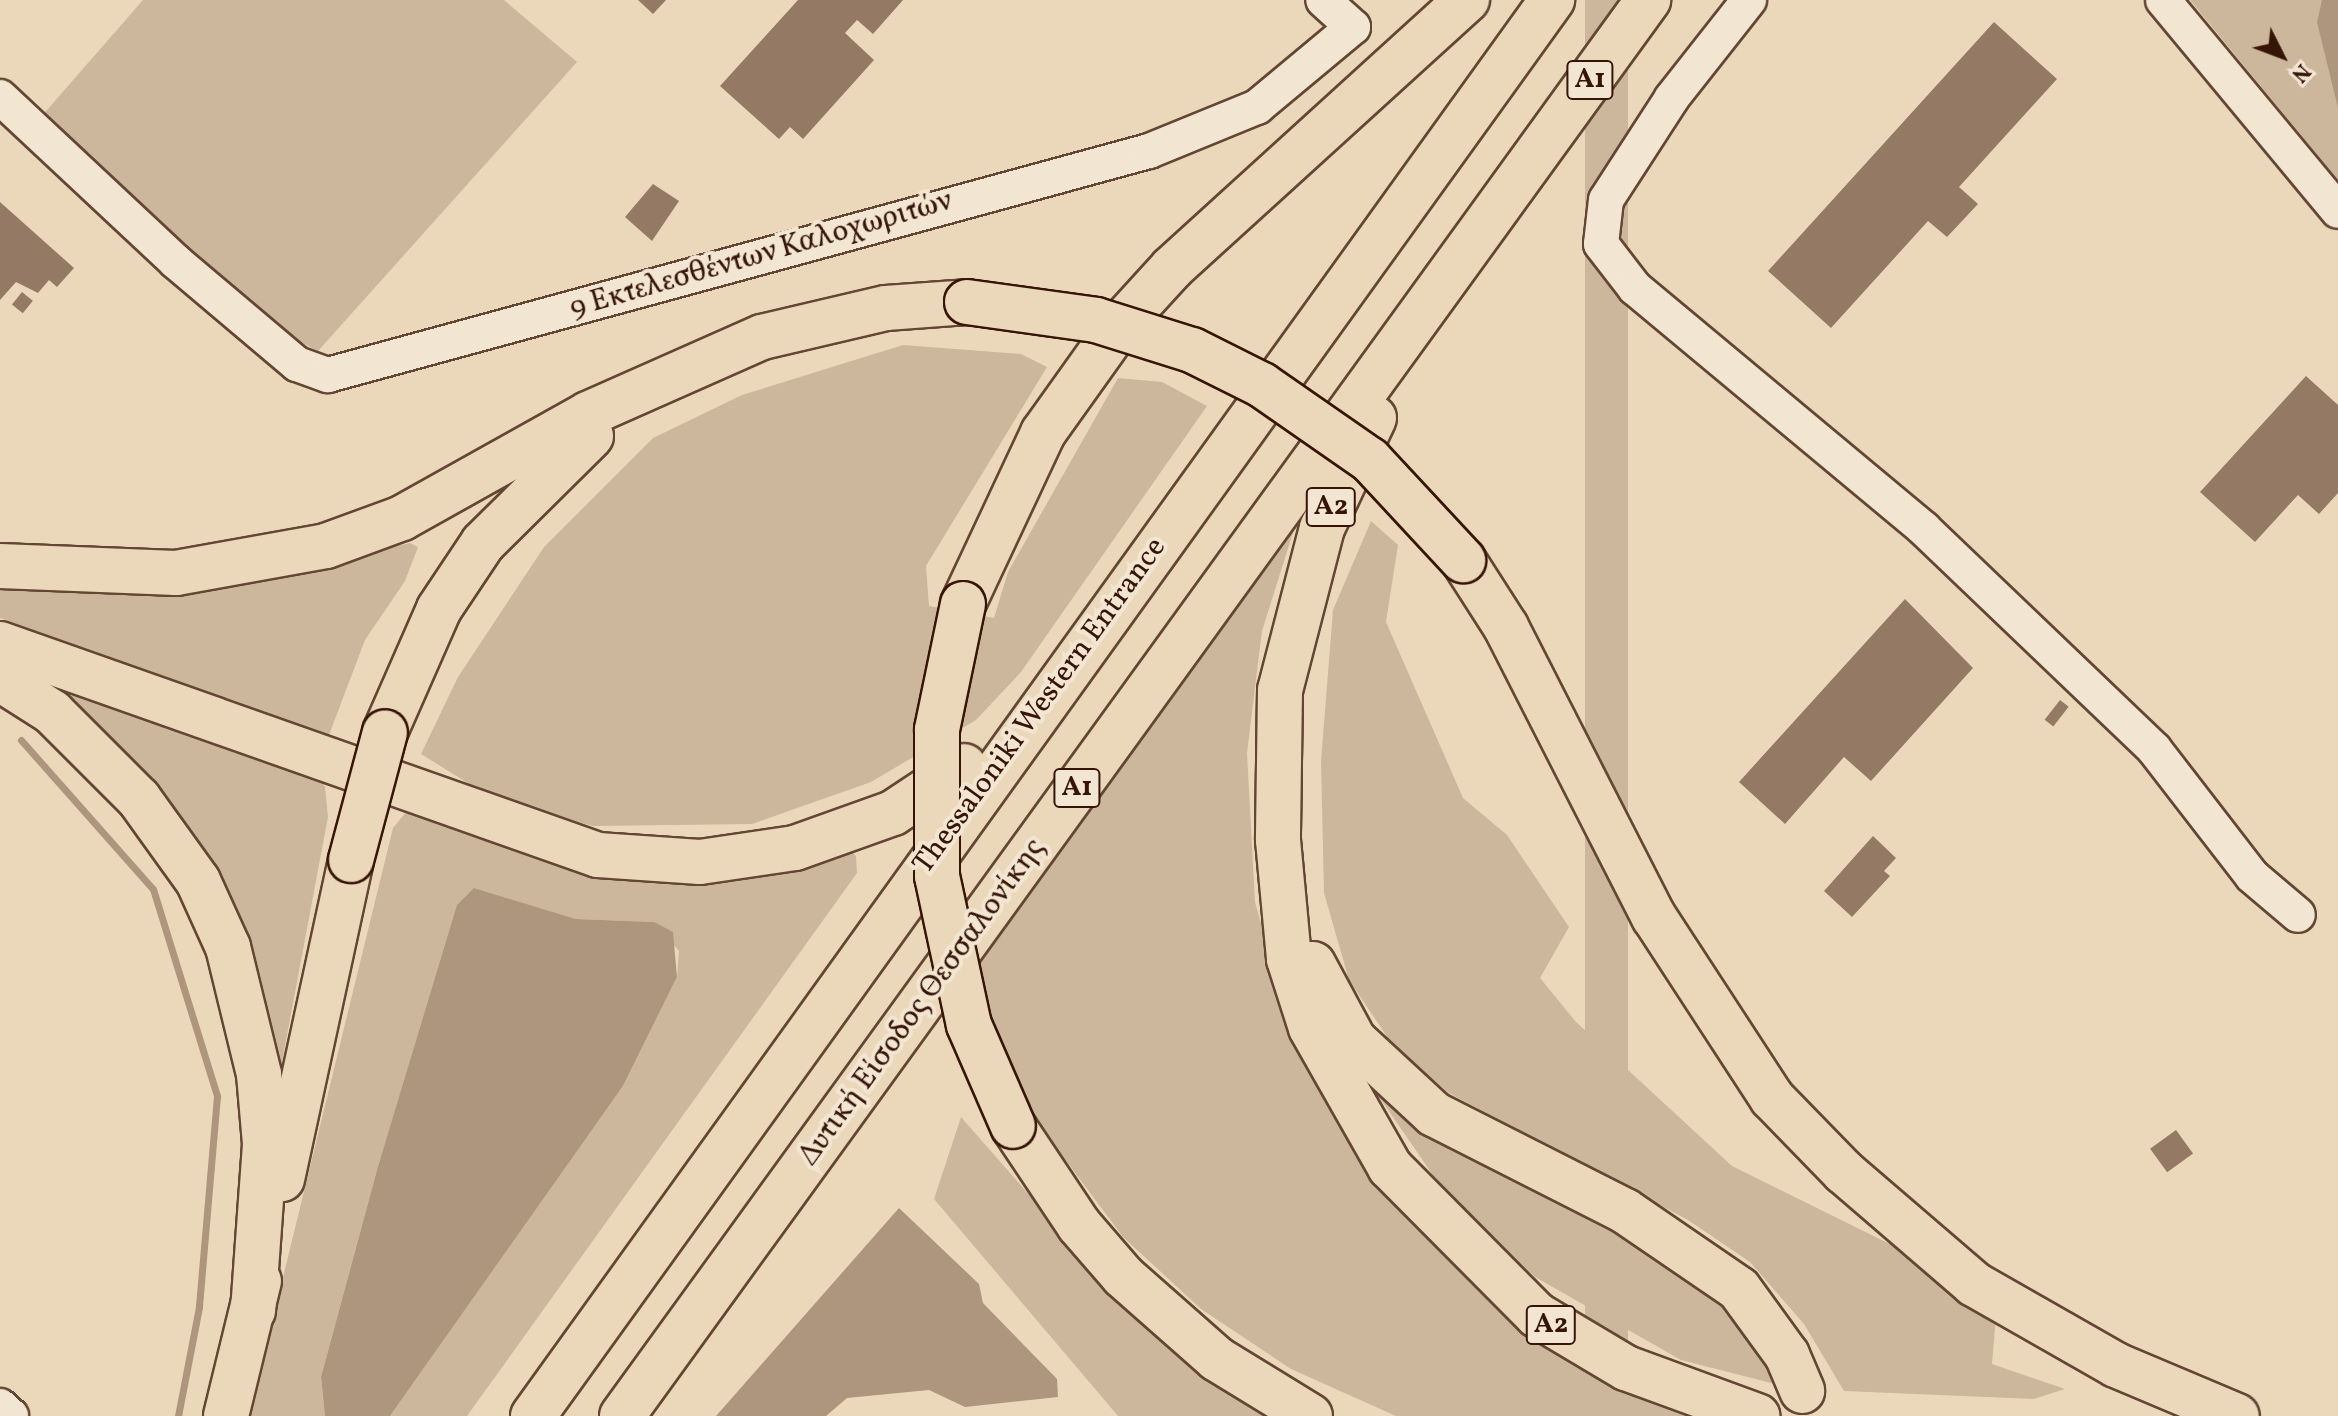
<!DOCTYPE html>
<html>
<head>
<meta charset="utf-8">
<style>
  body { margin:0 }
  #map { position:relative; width:2338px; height:1416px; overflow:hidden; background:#ebd8ba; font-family:Vollkorn,serif }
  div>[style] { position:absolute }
  .green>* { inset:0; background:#ccb79c; transform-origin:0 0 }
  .water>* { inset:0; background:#ad967d }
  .stream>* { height:7px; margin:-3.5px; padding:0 3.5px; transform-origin:3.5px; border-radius:3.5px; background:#ad967d }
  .building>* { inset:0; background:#947a64; transform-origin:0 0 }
  .roads { filter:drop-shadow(2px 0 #634634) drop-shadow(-2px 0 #634634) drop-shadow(0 2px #634634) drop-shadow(0 -2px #634634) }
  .minor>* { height:34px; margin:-17px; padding:0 17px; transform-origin:17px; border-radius:17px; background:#f2e6d2 }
  .highway>* { height:44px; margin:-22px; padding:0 22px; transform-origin:22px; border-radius:22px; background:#ebd8ba }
  .bridges { filter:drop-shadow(2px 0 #361507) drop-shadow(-2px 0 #361507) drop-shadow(0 2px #361507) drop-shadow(0 -2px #361507) }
  .highway-bridge>* { height:44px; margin:-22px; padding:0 22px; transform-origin:22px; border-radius:22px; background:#ebd8ba }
  span { translate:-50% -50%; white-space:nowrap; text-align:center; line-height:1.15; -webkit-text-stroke:8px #f2e6d2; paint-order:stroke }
  .shield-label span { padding:2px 6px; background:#f2e6d2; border:2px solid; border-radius:6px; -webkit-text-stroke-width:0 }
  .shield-label { font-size:28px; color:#361507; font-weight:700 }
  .street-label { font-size:30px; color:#361507 }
  .north { position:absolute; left:2242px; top:16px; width:80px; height:80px; -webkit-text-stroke:6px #f2e6d2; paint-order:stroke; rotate:132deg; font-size:22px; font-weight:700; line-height:32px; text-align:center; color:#361507 }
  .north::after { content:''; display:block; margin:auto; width:28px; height:36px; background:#361507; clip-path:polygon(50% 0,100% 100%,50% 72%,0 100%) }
</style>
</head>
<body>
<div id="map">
  <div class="green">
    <div style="clip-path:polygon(143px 0,504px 0,577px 62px,318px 351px,275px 329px,40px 118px)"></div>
    <div style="left:1585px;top:0;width:43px;height:1749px"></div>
    <div style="clip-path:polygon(2190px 0,2338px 0,2338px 180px)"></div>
    <div style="clip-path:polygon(903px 345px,1021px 354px,1047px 367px,926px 566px,929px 606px,994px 618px,1008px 572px,1118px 378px,1162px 382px,1207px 406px,1021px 672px,976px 720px,871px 782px,752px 824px,593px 826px,495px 800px,421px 754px,458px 677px,544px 547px,653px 438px,742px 395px)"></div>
    <div style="clip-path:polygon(1308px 485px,1262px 631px,1247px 753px,1255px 902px,1287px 1017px,1388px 1194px,1485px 1293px,1723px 1416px,1396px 1416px,1291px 1369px,1201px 1309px,1123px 1237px,1032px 1115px,1004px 1056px,976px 970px)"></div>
    <div style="clip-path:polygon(1371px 521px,1398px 545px,1386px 622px,1463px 798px,1507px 835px,1569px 927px,1540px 978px,1576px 1022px,1732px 1166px,1914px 1256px,1996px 1317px,1992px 1364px,2065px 1389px,2034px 1399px,1844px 1391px,1804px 1324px,1750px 1262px,1688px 1220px,1449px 1093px,1392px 1044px,1349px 980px,1324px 893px,1321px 761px,1333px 610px)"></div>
    <div style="clip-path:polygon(410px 543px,418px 547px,405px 581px,365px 640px,329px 735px,0 618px,0 581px,202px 591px)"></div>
    <div style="clip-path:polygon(72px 688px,316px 771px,325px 787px,328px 817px,281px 1067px,274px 1069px,176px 816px,72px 702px)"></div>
    <div style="clip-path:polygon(407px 811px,589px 867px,847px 847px,856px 856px,857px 873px,467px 1416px,390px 1416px,623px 1086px,677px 977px,679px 951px,654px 922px,576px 919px,474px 888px,377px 1170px,321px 1377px,325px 1416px,249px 1416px,393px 828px)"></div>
    <div style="clip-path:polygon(1351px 1056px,1719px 1285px,1783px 1386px,1681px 1360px,1535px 1277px,1439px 1184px)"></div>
    <div style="clip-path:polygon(961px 1117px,1118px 1296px,1274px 1416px,1118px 1416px,934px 1199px)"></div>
  </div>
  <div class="water">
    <div style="clip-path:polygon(2322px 0,2338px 0,2338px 108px,2317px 22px)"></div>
    <div style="clip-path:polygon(474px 888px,576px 919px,654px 922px,673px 932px,677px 977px,623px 1086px,390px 1416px,325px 1416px,321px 1377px,377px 1170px,457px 905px)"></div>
    <div style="clip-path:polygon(899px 1208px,979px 1284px,983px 1303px,1057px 1379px,1058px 1397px,965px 1407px,929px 1390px,847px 1398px,826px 1416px,716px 1416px)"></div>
  </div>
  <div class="stream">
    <div style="left:21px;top:740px;width:199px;rotate:48.5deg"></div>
    <div style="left:153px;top:889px;width:217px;rotate:72.8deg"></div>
    <div style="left:217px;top:1096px;width:212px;rotate:94.9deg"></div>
    <div style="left:199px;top:1307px;width:111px;rotate:100.9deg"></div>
  </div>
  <div class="building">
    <div style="clip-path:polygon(638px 0,666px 0,653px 14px)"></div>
    <div style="clip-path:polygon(798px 0,903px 0,873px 34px,857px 20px,845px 33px,874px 60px,803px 139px,790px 127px,779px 139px,720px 86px)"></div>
    <div style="clip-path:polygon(1994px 22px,2057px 79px,1959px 187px,1978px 204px,1947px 237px,1928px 221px,1831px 328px,1768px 271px)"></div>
    <div style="clip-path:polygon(653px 184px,679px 201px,652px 241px,625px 217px)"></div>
    <div style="clip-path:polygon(0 202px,74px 268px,57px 287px,49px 280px,38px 293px,16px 282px,0 300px)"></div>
    <div style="left:22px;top:292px;width:14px;height:16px;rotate:39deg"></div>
    <div style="clip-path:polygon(2306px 376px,2338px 405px,2338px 493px,2319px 514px,2298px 495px,2255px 542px,2200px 492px)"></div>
    <div style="clip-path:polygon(1905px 599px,1973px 668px,1871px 781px,1844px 757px,1785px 824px,1739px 782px)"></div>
    <div style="left:2060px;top:700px;width:11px;height:25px;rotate:38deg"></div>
    <div style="clip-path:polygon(1873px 836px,1896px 858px,1884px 871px,1890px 876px,1852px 917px,1824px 891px)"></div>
    <div style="left:2176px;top:1130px;width:29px;height:32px;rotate:54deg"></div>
  </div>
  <div class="roads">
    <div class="minor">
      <div style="left:1749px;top:0;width:125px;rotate:128.2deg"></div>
      <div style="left:1672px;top:98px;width:121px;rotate:122.9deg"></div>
      <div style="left:1606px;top:200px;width:44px;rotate:96.5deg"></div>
      <div style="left:1601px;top:244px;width:56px;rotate:52.3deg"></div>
      <div style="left:1635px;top:288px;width:376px;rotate:39.8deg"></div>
      <div style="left:1924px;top:529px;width:318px;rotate:43.7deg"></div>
      <div style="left:2154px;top:749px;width:160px;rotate:52.3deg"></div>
      <div style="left:2252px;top:876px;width:60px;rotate:40.3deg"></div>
      <div style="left:2163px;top:0;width:274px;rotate:50.3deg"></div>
      <div style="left:0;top:97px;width:240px;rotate:43.1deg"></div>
      <div style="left:175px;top:261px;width:160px;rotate:40.2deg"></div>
      <div style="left:297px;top:364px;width:33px;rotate:20deg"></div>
      <div style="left:328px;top:375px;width:851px;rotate:-15.26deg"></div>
      <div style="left:1149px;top:151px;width:117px;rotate:-22.2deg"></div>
      <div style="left:1257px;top:107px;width:125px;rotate:-39.8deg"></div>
      <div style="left:1353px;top:27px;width:40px;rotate:-138deg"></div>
      <div style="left:0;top:1406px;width:15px;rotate:42deg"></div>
    </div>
    <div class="highway">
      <div style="left:1374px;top:418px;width:122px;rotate:115.3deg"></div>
      <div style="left:1322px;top:528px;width:167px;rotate:104.5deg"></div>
      <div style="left:1280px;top:690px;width:150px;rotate:90.8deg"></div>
      <div style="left:1278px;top:840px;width:120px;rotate:84.7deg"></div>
      <div style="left:1289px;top:959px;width:72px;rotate:72.3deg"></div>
      <div style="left:1311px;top:1028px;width:160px;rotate:60.4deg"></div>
      <div style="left:1390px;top:1167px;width:209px;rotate:45.2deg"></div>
      <div style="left:1537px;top:1315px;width:104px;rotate:30.8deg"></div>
      <div style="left:1626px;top:1368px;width:140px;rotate:20.1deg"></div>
      <div style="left:1463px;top:560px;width:80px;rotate:57.3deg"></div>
      <div style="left:1506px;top:627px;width:326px;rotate:63deg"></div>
      <div style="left:1654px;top:917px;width:216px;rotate:56.9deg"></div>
      <div style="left:1772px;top:1098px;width:103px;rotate:45.8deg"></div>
      <div style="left:1844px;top:1172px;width:172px;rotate:40.7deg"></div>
      <div style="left:1974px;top:1284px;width:163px;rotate:29.7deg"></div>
      <div style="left:2116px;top:1365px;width:131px;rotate:22.9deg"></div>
      <div style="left:0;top:566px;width:176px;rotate:2.3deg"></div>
      <div style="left:176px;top:573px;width:152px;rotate:-10.2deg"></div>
      <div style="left:326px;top:546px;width:81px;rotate:-20.2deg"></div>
      <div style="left:402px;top:518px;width:213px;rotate:-29.2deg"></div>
      <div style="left:588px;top:414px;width:190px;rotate:-23.9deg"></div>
      <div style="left:762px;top:337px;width:127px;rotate:-13.2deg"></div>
      <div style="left:886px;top:308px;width:81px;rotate:-4.2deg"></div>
      <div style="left:963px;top:604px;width:189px;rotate:-64.9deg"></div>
      <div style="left:1043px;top:433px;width:133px;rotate:-54.5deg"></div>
      <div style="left:1120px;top:325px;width:77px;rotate:-47.6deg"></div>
      <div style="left:1172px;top:268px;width:399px;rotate:-42.3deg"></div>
      <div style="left:0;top:644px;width:634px;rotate:19.44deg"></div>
      <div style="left:598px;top:855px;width:102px;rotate:3.9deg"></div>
      <div style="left:700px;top:862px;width:96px;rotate:-8.4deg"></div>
      <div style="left:795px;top:848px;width:104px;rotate:-19.7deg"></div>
      <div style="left:893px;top:813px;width:85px;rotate:-33.5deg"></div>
      <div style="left:0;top:679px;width:62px;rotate:32.4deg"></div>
      <div style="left:52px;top:712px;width:123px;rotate:45deg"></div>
      <div style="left:139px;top:799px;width:101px;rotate:54.3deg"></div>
      <div style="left:198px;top:881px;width:72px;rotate:65.6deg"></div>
      <div style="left:228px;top:947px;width:131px;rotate:76.3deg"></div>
      <div style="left:259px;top:1074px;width:70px;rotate:85.1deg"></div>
      <div style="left:265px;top:1144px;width:167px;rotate:94.1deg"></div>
      <div style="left:385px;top:732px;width:134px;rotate:-66.3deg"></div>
      <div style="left:439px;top:609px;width:79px;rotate:-56.3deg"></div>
      <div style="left:483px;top:543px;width:152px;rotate:-44.7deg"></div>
      <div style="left:1313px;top:964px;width:86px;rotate:61.7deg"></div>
      <div style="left:1354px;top:1040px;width:109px;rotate:42.8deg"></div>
      <div style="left:1434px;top:1114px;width:214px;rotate:26.9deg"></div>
      <div style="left:1625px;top:1211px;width:138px;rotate:34.4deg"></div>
      <div style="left:1739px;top:1289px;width:82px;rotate:54deg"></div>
      <div style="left:1787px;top:1355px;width:39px;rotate:67deg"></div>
      <div style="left:1013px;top:1126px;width:119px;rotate:56.3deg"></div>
      <div style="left:1079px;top:1225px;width:67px;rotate:49.2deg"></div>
      <div style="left:1123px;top:1276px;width:125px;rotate:41.4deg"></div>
      <div style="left:1217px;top:1359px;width:109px;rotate:31.5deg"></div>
      <div style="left:282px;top:1179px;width:326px;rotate:-77.8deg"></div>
      <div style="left:226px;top:1416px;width:139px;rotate:-76.3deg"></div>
      <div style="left:533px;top:1416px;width:1745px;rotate:-54.26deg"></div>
      <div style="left:622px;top:1416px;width:1749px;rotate:-54.07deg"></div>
    </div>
  </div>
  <div class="bridges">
    <div class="highway-bridge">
      <div style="left:967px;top:302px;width:130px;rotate:7.9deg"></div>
      <div style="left:1096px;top:320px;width:101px;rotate:17.4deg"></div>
      <div style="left:1192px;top:350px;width:78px;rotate:26.6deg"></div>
      <div style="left:1262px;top:385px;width:131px;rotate:34.8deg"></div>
      <div style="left:1370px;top:460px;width:137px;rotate:47.1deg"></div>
      <div style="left:963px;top:604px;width:129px;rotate:101.7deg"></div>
      <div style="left:937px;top:730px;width:146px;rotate:90deg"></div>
      <div style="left:937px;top:876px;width:152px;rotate:77.9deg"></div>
      <div style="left:969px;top:1025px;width:110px;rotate:66.5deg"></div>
      <div style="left:351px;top:860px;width:132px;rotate:-75.1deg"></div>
    </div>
  </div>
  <div class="shield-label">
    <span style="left:1590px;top:80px">Α1</span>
    <span style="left:1331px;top:507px">Α2</span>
    <span style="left:1077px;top:788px">Α1</span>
    <span style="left:1551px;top:1325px">Α2</span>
  </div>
  <div class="street-label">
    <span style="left:761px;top:255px;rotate:-16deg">9 Εκτελεσθέντων Καλοχωριτών</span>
    <span style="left:1040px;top:706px;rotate:-54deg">Thessaloniki Western Entrance</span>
    <span style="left:922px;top:1002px;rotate:-54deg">Δυτική Είσοδος Θεσσαλονίκης</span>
  </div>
  <div class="north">N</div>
</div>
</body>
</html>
